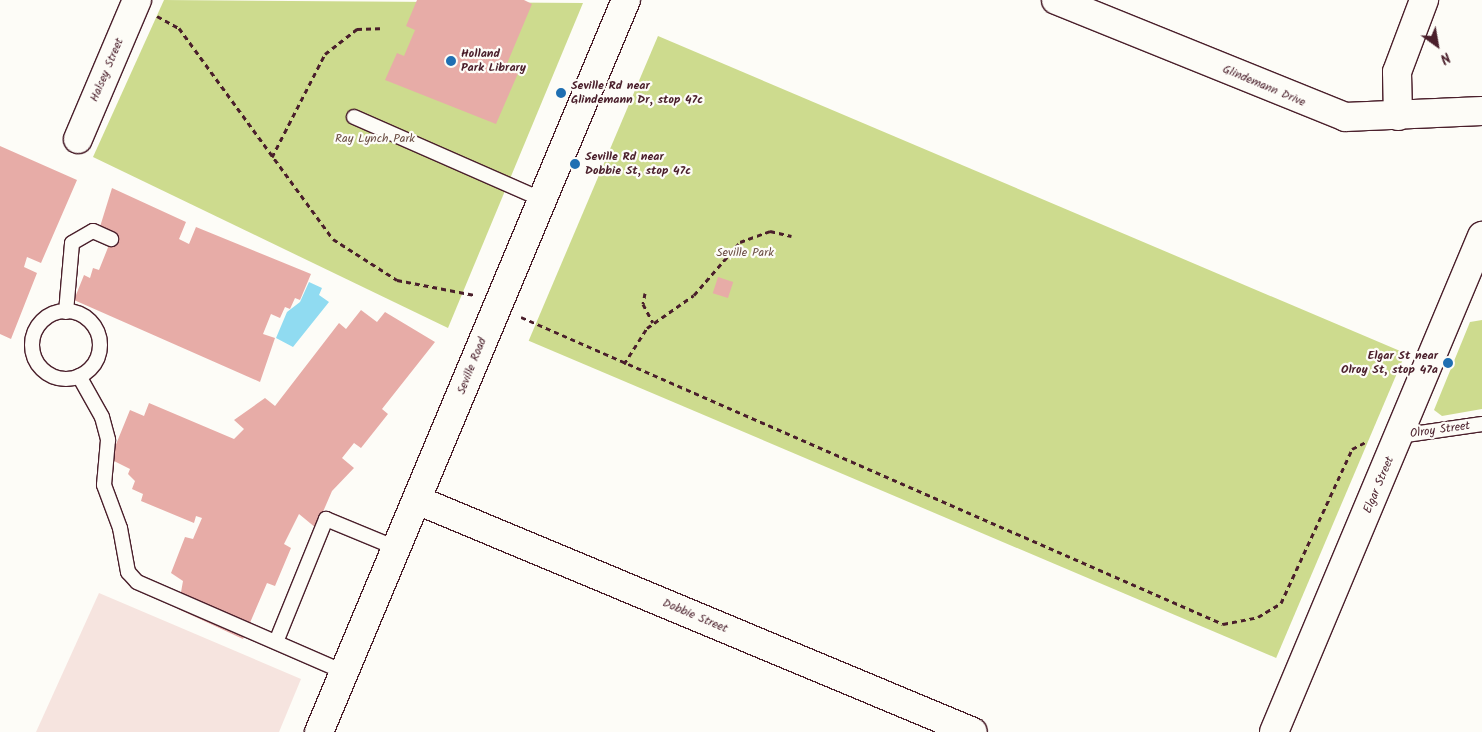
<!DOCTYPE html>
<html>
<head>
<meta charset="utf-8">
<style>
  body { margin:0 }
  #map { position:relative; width:1482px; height:732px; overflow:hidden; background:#fdfcf7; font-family:Kalam,sans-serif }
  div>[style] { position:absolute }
  .built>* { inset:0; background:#f6e4df }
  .green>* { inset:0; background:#cddb8e; transform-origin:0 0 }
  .water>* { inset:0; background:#90dbf1 }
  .building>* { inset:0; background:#e7aca7; transform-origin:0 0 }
  .path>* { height:3px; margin-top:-1.5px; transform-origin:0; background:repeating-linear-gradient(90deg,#4a1f2b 0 5px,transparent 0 9px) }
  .roads { filter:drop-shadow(1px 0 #4a1f2b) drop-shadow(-1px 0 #4a1f2b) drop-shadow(0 1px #4a1f2b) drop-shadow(0 -1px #4a1f2b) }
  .service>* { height:14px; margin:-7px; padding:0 7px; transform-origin:7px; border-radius:7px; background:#fdfcf7 }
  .service>.ring { margin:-7px; padding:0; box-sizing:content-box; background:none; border:14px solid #fdfcf7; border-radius:50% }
  .minor>* { height:28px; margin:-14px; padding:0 14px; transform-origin:14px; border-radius:14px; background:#fdfcf7 }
  .dots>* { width:14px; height:14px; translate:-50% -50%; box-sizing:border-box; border:2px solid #fdfcf7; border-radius:50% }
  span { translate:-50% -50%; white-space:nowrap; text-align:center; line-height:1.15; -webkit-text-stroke:4.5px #fdfcf7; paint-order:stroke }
  .poi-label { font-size:12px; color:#4a1f2b; font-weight:700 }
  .left { translate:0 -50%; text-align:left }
  .right { translate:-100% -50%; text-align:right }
  .street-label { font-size:12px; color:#4a1f2b }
  .park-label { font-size:12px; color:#6b4e44 }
  .north { position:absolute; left:1412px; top:20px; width:50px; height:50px; -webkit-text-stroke:4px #fdfcf7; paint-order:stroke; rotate:148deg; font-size:14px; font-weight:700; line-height:20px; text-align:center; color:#4a1f2b }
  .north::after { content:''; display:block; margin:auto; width:18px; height:22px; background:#4a1f2b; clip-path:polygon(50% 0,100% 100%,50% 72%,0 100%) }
</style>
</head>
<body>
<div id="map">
  <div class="built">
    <div style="clip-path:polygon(99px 593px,301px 679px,279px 732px,36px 732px)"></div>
  </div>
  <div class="green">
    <div style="clip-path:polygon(164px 0,583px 3px,448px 328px,93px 157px)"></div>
    <div style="left:658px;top:36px;width:812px;height:331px;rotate:23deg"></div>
    <div style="clip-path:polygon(1482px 320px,1482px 409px,1442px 416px,1434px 410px,1470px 322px)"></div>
  </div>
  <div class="water">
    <div style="clip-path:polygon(309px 282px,322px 288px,319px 295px,329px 302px,293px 347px,276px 338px,287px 312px,300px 302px)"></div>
  </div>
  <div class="building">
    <div style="clip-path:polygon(417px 0,524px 0,532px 4px,506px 66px,519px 71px,496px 124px,385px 80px,397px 53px,404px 56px,415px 30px,406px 26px)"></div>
    <div style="clip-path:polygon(0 146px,77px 180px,41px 263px,27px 257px,24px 267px,37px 273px,11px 339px,0 334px)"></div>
    <div style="clip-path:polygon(112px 188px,186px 222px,179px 239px,189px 244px,196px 227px,311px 274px,300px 300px,295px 298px,290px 309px,285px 307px,280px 318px,271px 314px,263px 334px,275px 338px,260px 382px,74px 300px,84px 275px,90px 278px,93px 268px,99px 270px,113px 235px,99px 230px)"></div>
    <div style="left:718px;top:277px;width:16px;height:17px;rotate:18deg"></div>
    <div style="clip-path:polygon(361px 310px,377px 322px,385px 312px,435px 342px,382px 409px,388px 414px,361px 448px,354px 443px,342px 458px,354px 468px,332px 491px,316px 528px,299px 514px,284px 544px,291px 548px,275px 586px,267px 583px,243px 639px,178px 609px,183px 581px,171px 573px,185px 537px,193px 539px,202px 518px,196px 516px,194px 523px,141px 501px,143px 494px,132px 489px,135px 481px,128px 474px,130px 469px,110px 459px,130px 410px,144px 416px,149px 403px,234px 439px,244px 429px,234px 420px,265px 398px,275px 406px,339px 323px,346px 329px)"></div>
  </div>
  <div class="path">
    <div style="left:157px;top:16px;width:25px;rotate:29deg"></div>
    <div style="left:179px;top:28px;width:261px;rotate:53.9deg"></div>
    <div style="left:333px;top:239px;width:76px;rotate:32.6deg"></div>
    <div style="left:397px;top:280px;width:79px;rotate:10.9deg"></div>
    <div style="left:272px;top:157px;width:116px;rotate:-62.8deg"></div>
    <div style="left:325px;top:54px;width:41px;rotate:-38deg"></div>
    <div style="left:357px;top:29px;width:23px;rotate:-2deg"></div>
    <div style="left:645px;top:293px;width:11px;rotate:100deg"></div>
    <div style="left:643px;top:304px;width:21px;rotate:62deg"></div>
    <div style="left:521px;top:317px;width:766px;rotate:23.62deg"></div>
    <div style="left:1223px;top:624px;width:36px;rotate:-11deg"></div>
    <div style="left:1258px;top:617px;width:27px;rotate:-31deg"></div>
    <div style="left:1281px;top:603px;width:170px;rotate:-65.2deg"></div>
    <div style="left:1352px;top:449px;width:16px;rotate:-27deg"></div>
    <div style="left:624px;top:364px;width:43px;rotate:-57.4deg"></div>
    <div style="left:647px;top:328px;width:57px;rotate:-35.1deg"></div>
    <div style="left:694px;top:295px;width:70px;rotate:-49deg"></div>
    <div style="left:740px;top:242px;width:32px;rotate:-20deg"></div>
    <div style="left:770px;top:231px;width:22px;rotate:13deg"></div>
  </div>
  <div class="roads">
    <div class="service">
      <div style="left:354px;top:117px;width:206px;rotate:23.7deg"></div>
      <div class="ring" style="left:32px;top:311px;width:54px;height:54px"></div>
      <div style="left:66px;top:312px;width:69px;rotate:-85deg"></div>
      <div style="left:72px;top:243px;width:24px;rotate:-30deg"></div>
      <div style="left:93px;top:231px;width:20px;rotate:24deg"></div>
      <div style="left:79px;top:376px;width:47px;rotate:60.7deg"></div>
      <div style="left:102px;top:417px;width:24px;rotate:75deg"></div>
      <div style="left:108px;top:440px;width:45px;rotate:95.1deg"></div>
      <div style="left:104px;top:485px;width:46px;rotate:69.6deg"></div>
      <div style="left:120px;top:528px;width:45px;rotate:79.7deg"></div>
      <div style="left:128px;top:572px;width:13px;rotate:48deg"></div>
      <div style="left:137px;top:582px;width:226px;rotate:23.5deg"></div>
      <div style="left:1399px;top:436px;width:84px;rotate:-8.2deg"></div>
      <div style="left:276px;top:642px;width:133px;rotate:-67.9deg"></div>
      <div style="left:326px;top:519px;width:76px;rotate:22.5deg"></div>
    </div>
    <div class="minor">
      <div style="left:1056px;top:0;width:312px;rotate:22deg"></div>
      <div style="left:1345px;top:117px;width:137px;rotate:-2.5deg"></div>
      <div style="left:1398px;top:116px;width:44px;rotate:-91.3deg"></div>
      <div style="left:1397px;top:72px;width:77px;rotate:-69.4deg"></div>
      <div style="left:78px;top:139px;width:151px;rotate:-67deg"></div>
      <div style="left:417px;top:500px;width:602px;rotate:22.65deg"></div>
      <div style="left:319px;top:732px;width:794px;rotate:-67.25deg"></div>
      <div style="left:1274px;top:732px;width:538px;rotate:-67.25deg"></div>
    </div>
  </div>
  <div class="dots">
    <div style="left:451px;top:61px;background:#1f6fb2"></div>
    <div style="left:561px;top:93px;background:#1f6fb2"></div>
    <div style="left:575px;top:164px;background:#1f6fb2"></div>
    <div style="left:1448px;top:363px;background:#1f6fb2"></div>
  </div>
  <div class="poi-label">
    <span class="left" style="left:461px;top:61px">Holland<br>Park Library</span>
    <span class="left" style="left:571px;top:93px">Seville Rd near<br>Glindemann Dr, stop 47c</span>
    <span class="left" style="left:585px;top:164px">Seville Rd near<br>Dobbie St, stop 47c</span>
    <span class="right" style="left:1438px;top:363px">Elgar St near<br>Olroy St, stop 47a</span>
  </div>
  <div class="street-label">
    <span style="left:107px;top:70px;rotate:-67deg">Halsey Street</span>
    <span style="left:1264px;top:86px;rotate:23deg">Glindemann Drive</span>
    <span style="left:472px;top:366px;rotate:-68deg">Seville Road</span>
    <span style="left:1440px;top:430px;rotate:-8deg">Olroy Street</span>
    <span style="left:1379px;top:485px;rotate:-67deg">Elgar Street</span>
    <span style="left:695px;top:616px;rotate:23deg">Dobbie Street</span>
  </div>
  <div class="park-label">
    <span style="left:375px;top:139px">Ray Lynch Park</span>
    <span style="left:745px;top:253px">Seville Park</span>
  </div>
  <div class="north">N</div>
</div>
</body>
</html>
